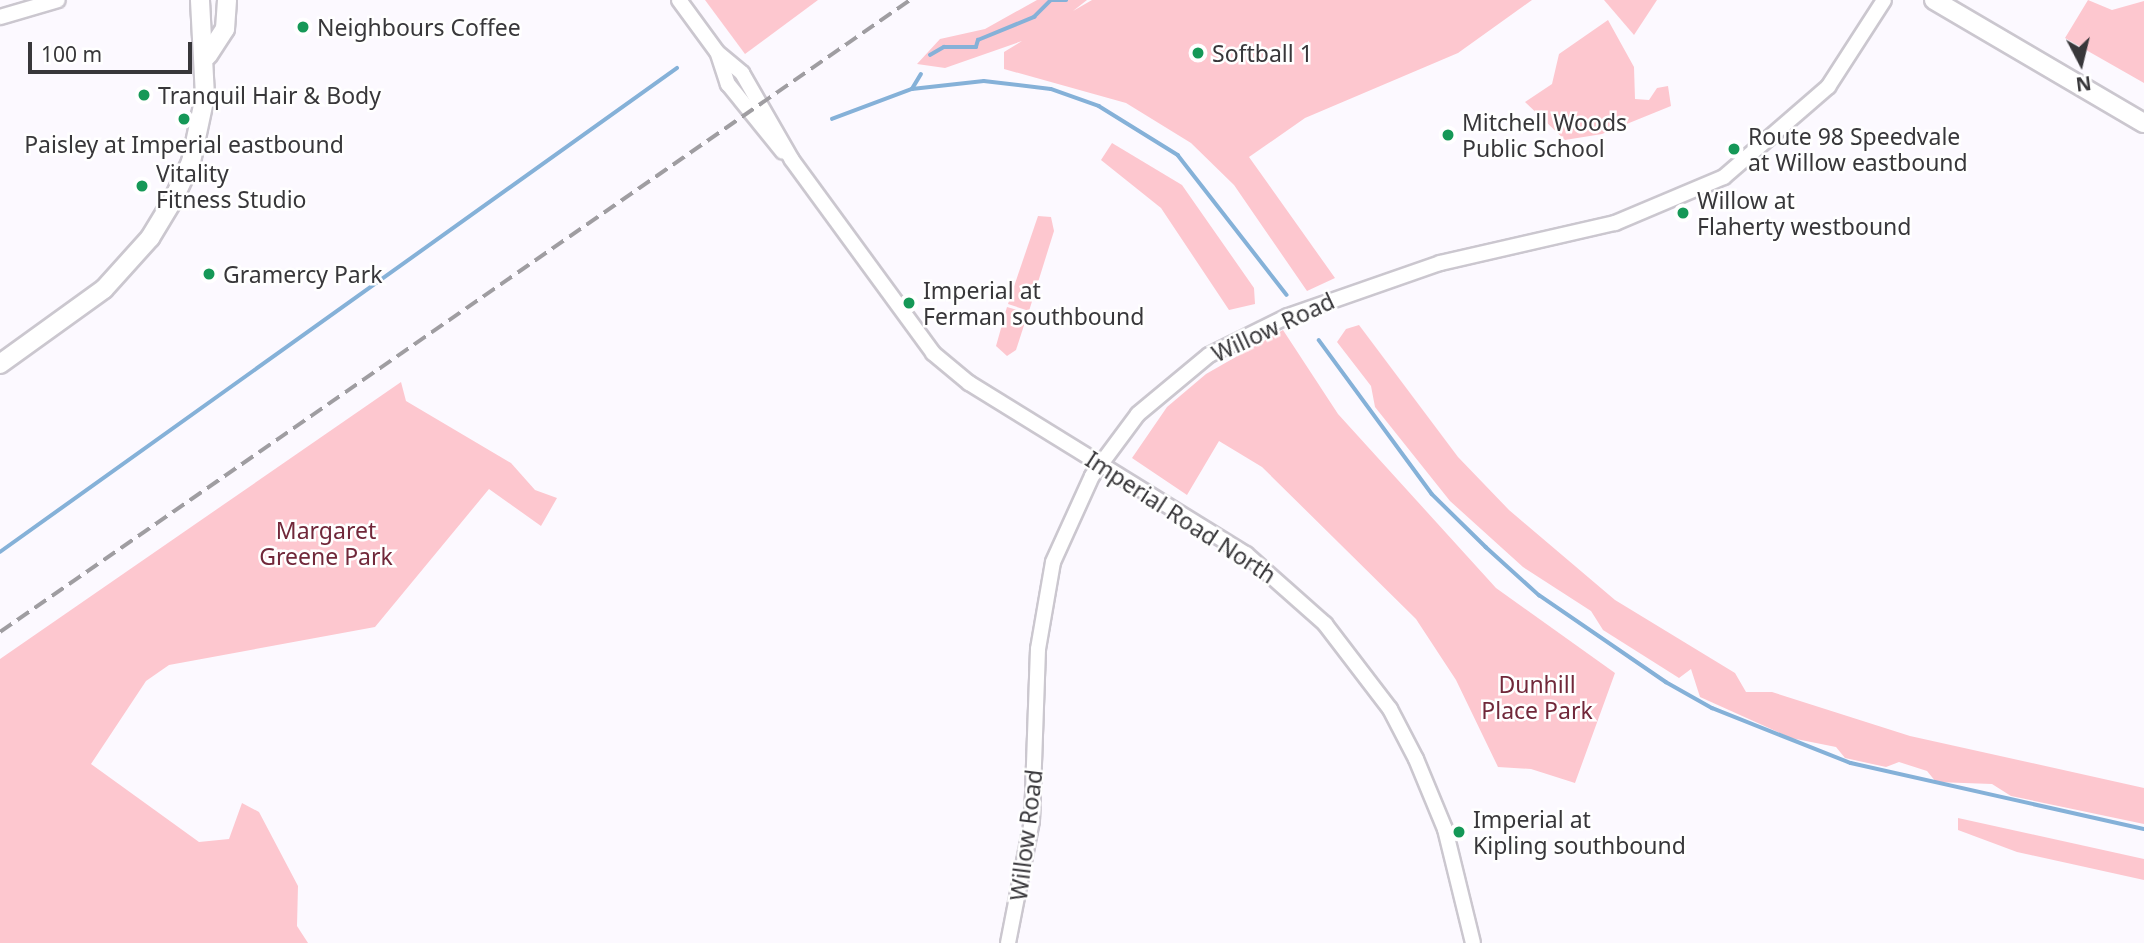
<!DOCTYPE html>
<html>
<head>
<meta charset="utf-8">
<style>
  body { margin:0 }
  #map { position:relative; width:2144px; height:943px; overflow:hidden; background:#fcf9ff; font-family:"Noto Sans",sans-serif }
  div>[style] { position:absolute }
  .green>* { inset:0; background:#fdc7cf }
  .stream>* { height:3.5px; margin:-1.75px; padding:0 1.75px; transform-origin:1.75px; border-radius:1.75px; background:#85b1d8 }
  .roads { filter:drop-shadow(2px 0 #cbc7cf) drop-shadow(-2px 0 #cbc7cf) drop-shadow(0 2px #cbc7cf) drop-shadow(0 -2px #cbc7cf) }
  .minor>* { height:14px; margin:-7px; padding:0 7px; transform-origin:7px; border-radius:7px; background:#fff }
  .major>* { height:18px; margin:-9px; padding:0 9px; transform-origin:9px; border-radius:9px; background:#fff }
  .rail>* { height:3.5px; margin-top:-1.75px; transform-origin:0; background:repeating-linear-gradient(90deg,#9f9da1 0 14px,transparent 0 21px) }
  .dots>* { width:19px; height:19px; translate:-50% -50%; box-sizing:border-box; border:4px solid #fff; border-radius:50% }
  span { translate:-50% -50%; white-space:nowrap; text-align:center; line-height:1.15; -webkit-text-stroke:5px #fff; paint-order:stroke }
  .poi-label { font-size:23px; color:#38373a }
  .left { translate:0 -50%; text-align:left }
  .street-label { font-size:23px; color:#38373a }
  .park-label { font-size:23px; color:#71283a }
  .north { position:absolute; left:2046px; top:28px; width:70px; height:70px; -webkit-text-stroke:5px #fff; paint-order:stroke; rotate:173deg; font-size:19px; font-weight:700; line-height:28px; text-align:center; color:#38373a }
  .north::after { content:''; display:block; margin:auto; width:24px; height:32px; background:#38373a; clip-path:polygon(50% 0,100% 100%,50% 72%,0 100%) }
  .scale { position:absolute; left:28px; top:42px; width:164px; height:32px; box-sizing:border-box; border:4px solid #38373a; border-top:0; padding-left:9px; font-size:21px; line-height:24px; white-space:nowrap; color:#38373a; -webkit-text-stroke:5px #fff; paint-order:stroke }
</style>
</head>
<body>
<div id="map">
  <div class="green">
    <div style="clip-path:polygon(705px 0,818px 0,745px 54px)"></div>
    <div style="clip-path:polygon(1037px 0,1087px 0,1073px 11px,1092px 0,1532px 0,1458px 53px,1305px 118px,1249px 157px,1335px 278px,1307px 291px,1234px 185px,1191px 143px,1126px 103px,1004px 69px,1004px 52px,1022px 41px,945px 68px,917px 64px,940px 39px,985px 29px)"></div>
    <div style="clip-path:polygon(1604px 0,1657px 0,1634px 35px)"></div>
    <div style="clip-path:polygon(2088px 0,2112px 10px,2144px 1px,2144px 83px,2065px 38px)"></div>
    <div style="clip-path:polygon(1608px 20px,1634px 67px,1635px 99px,1649px 100px,1657px 88px,1668px 86px,1671px 106px,1602px 134px,1565px 140px,1525px 102px,1552px 84px,1559px 54px)"></div>
    <div style="clip-path:polygon(1112px 143px,1182px 185px,1254px 288px,1255px 304px,1229px 310px,1161px 208px,1101px 160px)"></div>
    <div style="clip-path:polygon(1038px 216px,1051px 217px,1054px 231px,1029px 311px,1008px 304px)"></div>
    <div style="clip-path:polygon(1007px 307px,1028px 313px,1016px 350px,1007px 356px,996px 346px)"></div>
    <div style="clip-path:polygon(1359px 325px,1458px 457px,1509px 510px,1615px 600px,1735px 673px,1746px 692px,1772px 692px,1910px 736px,2144px 788px,2144px 824px,2011px 796px,1992px 784px,1936px 782px,1927px 771px,1899px 762px,1886px 767px,1845px 758px,1836px 747px,1791px 738px,1700px 697px,1691px 669px,1679px 678px,1603px 630px,1591px 611px,1523px 567px,1450px 501px,1375px 407px,1371px 386px,1337px 342px,1346px 329px)"></div>
    <div style="clip-path:polygon(1283px 330px,1338px 414px,1496px 588px,1615px 673px,1575px 783px,1531px 769px,1498px 767px,1456px 680px,1416px 619px,1262px 467px,1219px 441px,1187px 495px,1132px 458px,1167px 407px,1206px 374px)"></div>
    <div style="clip-path:polygon(401px 382px,406px 401px,511px 463px,535px 490px,557px 498px,541px 526px,489px 489px,375px 627px,169px 665px,146px 681px,91px 764px,199px 842px,229px 839px,242px 803px,259px 812px,298px 886px,297px 926px,308px 943px,0 943px,0 659px)"></div>
    <div style="clip-path:polygon(1958px 818px,2144px 859px,2144px 880px,2017px 852px,1958px 830px)"></div>
  </div>
  <div class="stream">
    <div style="left:1051px;top:0;width:15px"></div>
    <div style="left:930px;top:55px;width:16px;rotate:-30deg"></div>
    <div style="left:944px;top:47px;width:32px"></div>
    <div style="left:976px;top:47px;width:7px;rotate:-74deg"></div>
    <div style="left:978px;top:40px;width:61px;rotate:-22.3deg"></div>
    <div style="left:1034px;top:17px;width:24px;rotate:-45deg"></div>
    <div style="left:912px;top:89px;width:17px;rotate:-59deg"></div>
    <div style="left:832px;top:119px;width:85px;rotate:-20.6deg"></div>
    <div style="left:912px;top:89px;width:72px;rotate:-6.3deg"></div>
    <div style="left:984px;top:81px;width:67px;rotate:6.8deg"></div>
    <div style="left:1051px;top:89px;width:51px;rotate:19.5deg"></div>
    <div style="left:1099px;top:106px;width:93px;rotate:31.8deg"></div>
    <div style="left:1178px;top:155px;width:177px;rotate:52.1deg"></div>
    <div style="left:1319px;top:340px;width:191px;rotate:53.7deg"></div>
    <div style="left:1432px;top:494px;width:76px;rotate:44.5deg"></div>
    <div style="left:1486px;top:547px;width:72px;rotate:42.2deg"></div>
    <div style="left:1539px;top:595px;width:154px;rotate:34.4deg"></div>
    <div style="left:1666px;top:682px;width:53px;rotate:29.5deg"></div>
    <div style="left:1712px;top:708px;width:149px;rotate:21.6deg"></div>
    <div style="left:1851px;top:763px;width:300px;rotate:12.7deg"></div>
    <div style="left:0;top:552px;width:832px;rotate:-35.56deg"></div>
  </div>
  <div class="roads">
    <div class="minor">
      <div style="left:679px;top:0;width:64px;rotate:53.8deg"></div>
      <div style="left:717px;top:52px;width:33px;rotate:40deg"></div>
      <div style="left:742px;top:73px;width:100px;rotate:60.1deg"></div>
      <div style="left:792px;top:160px;width:239px;rotate:53.8deg"></div>
      <div style="left:933px;top:353px;width:47px;rotate:39.8deg"></div>
      <div style="left:969px;top:383px;width:326px;rotate:31.7deg"></div>
      <div style="left:1246px;top:554px;width:106px;rotate:41.5deg"></div>
      <div style="left:1325px;top:624px;width:107px;rotate:52.6deg"></div>
      <div style="left:1390px;top:709px;width:56px;rotate:62.5deg"></div>
      <div style="left:1416px;top:759px;width:76px;rotate:67.5deg"></div>
      <div style="left:1445px;top:829px;width:117px;rotate:76.2deg"></div>
      <div style="left:0;top:17px;width:60px;rotate:-16.3deg"></div>
      <div style="left:718px;top:54px;width:32px;rotate:72deg"></div>
      <div style="left:728px;top:84px;width:87px;rotate:51deg"></div>
      <div style="left:1008px;top:943px;width:124px;rotate:-78.9deg"></div>
      <div style="left:1032px;top:821px;width:172px;rotate:-88deg"></div>
      <div style="left:1038px;top:649px;width:88px;rotate:-80.2deg"></div>
      <div style="left:1053px;top:562px;width:94px;rotate:-65.6deg"></div>
      <div style="left:1092px;top:476px;width:77px;rotate:-53.4deg"></div>
      <div style="left:1138px;top:414px;width:92px;rotate:-39.7deg"></div>
      <div style="left:1209px;top:355px;width:88px;rotate:-26.3deg"></div>
      <div style="left:1288px;top:316px;width:161px;rotate:-19.2deg"></div>
      <div style="left:1440px;top:263px;width:180px;rotate:-12.9deg"></div>
      <div style="left:1615px;top:223px;width:118px;rotate:-22.9deg"></div>
      <div style="left:1724px;top:177px;width:138px;rotate:-40.9deg"></div>
      <div style="left:1828px;top:87px;width:103px;rotate:-57.2deg"></div>
    </div>
    <div class="major">
      <div style="left:1934px;top:0;width:243px;rotate:30.4deg"></div>
      <div style="left:208px;top:55px;width:31px;rotate:-57deg"></div>
      <div style="left:225px;top:29px;width:29px;rotate:-86deg"></div>
      <div style="left:0;top:364px;width:128px;rotate:-35.8deg"></div>
      <div style="left:104px;top:289px;width:69px;rotate:-48deg"></div>
      <div style="left:150px;top:238px;width:44px;rotate:-58.8deg"></div>
      <div style="left:173px;top:200px;width:42px;rotate:-64.7deg"></div>
      <div style="left:191px;top:162px;width:67px;rotate:-78deg"></div>
      <div style="left:205px;top:96px;width:96px;rotate:-93deg"></div>
    </div>
  </div>
  <div class="rail">
    <div style="left:0;top:632px;width:1108px;rotate:-34.78deg"></div>
  </div>
  <div class="dots">
    <div style="left:303px;top:27px;background:#159857"></div>
    <div style="left:1198px;top:53px;background:#159857"></div>
    <div style="left:144px;top:95px;background:#159857"></div>
    <div style="left:184px;top:119px;background:#159857"></div>
    <div style="left:1448px;top:135px;background:#159857"></div>
    <div style="left:1734px;top:149px;background:#159857"></div>
    <div style="left:142px;top:186px;background:#159857"></div>
    <div style="left:1683px;top:213px;background:#159857"></div>
    <div style="left:209px;top:274px;background:#159857"></div>
    <div style="left:909px;top:303px;background:#159857"></div>
    <div style="left:1459px;top:832px;background:#159857"></div>
  </div>
  <div class="poi-label">
    <span class="left" style="left:317px;top:27px">Neighbours Coffee</span>
    <span class="left" style="left:1212px;top:53px">Softball 1</span>
    <span class="left" style="left:158px;top:95px">Tranquil Hair &amp; Body</span>
    <span class="left" style="left:1462px;top:135px">Mitchell Woods<br>Public School</span>
    <span class="left" style="left:1748px;top:149px">Route 98 Speedvale<br>at Willow eastbound</span>
    <span style="left:184px;top:144px">Paisley at Imperial eastbound</span>
    <span class="left" style="left:156px;top:186px">Vitality<br>Fitness Studio</span>
    <span class="left" style="left:1697px;top:213px">Willow at<br>Flaherty westbound</span>
    <span class="left" style="left:223px;top:274px">Gramercy Park</span>
    <span class="left" style="left:923px;top:303px">Imperial at<br>Ferman southbound</span>
    <span class="left" style="left:1473px;top:832px">Imperial at<br>Kipling southbound</span>
  </div>
  <div class="street-label">
    <span style="left:1273px;top:327px;rotate:-25deg">Willow Road</span>
    <span style="left:1181px;top:517px;rotate:33deg">Imperial Road North</span>
    <span style="left:1026px;top:835px;rotate:-83deg">Willow Road</span>
  </div>
  <div class="park-label">
    <span style="left:326px;top:543px">Margaret<br>Greene Park</span>
    <span style="left:1537px;top:697px">Dunhill<br>Place Park</span>
  </div>
  <div class="north">N</div>
  <div class="scale">100 m</div>
</div>
</body>
</html>
